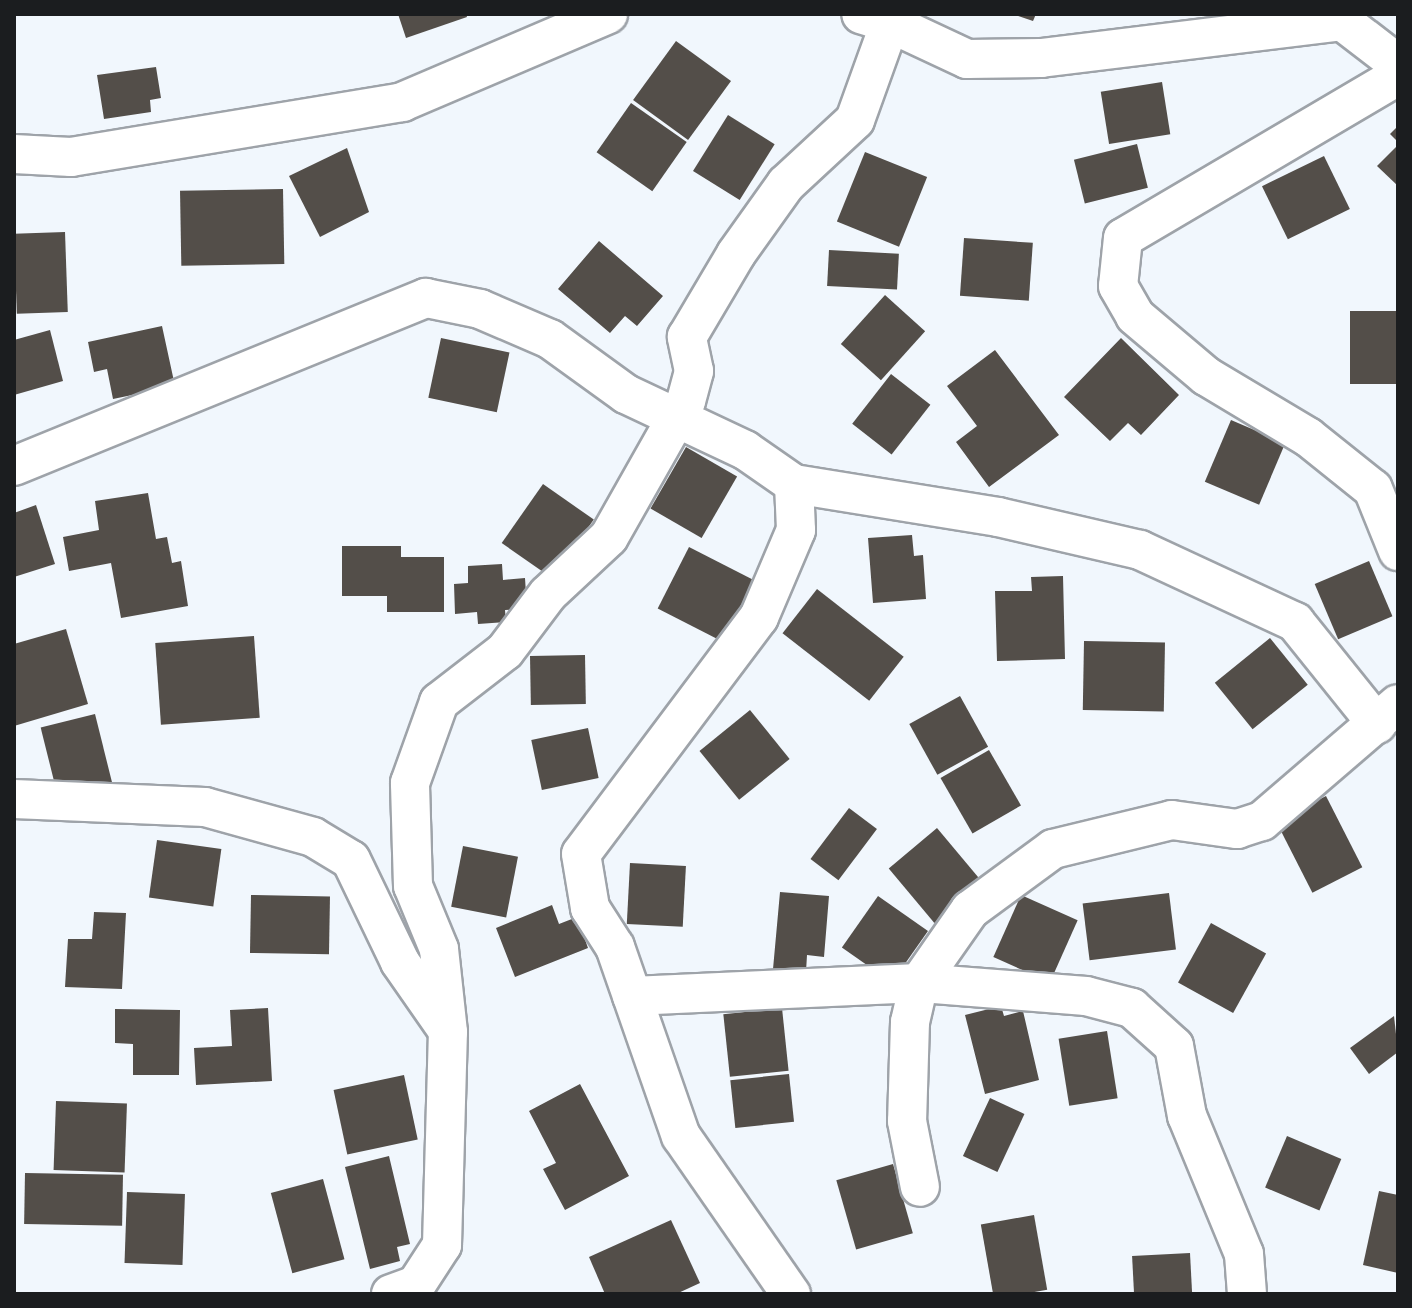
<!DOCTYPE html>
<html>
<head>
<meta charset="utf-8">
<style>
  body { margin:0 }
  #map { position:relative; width:1412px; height:1308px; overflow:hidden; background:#f1f7fd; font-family:"Roboto Condensed",sans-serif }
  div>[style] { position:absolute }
  .building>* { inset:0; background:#534e49; transform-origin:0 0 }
  .roads { filter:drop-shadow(2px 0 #9ea3a9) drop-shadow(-2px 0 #9ea3a9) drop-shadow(0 2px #9ea3a9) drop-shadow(0 -2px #9ea3a9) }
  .minor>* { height:38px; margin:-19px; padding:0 19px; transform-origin:19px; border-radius:19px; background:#fff }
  span { translate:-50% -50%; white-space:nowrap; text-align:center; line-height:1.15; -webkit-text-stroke:8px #fff; paint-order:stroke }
  .frame { position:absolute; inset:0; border:16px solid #1b1d1f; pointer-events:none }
</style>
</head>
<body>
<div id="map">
  <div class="building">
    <div style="clip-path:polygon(398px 14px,466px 14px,467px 17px,406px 38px)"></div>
    <div style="clip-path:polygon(1012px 14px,1036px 14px,1033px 21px)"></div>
    <div style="left:676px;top:41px;width:68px;height:73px;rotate:36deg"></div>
    <div style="clip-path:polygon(156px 67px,161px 98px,150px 100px,151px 112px,104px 119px,97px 75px)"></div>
    <div style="left:1162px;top:82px;width:53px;height:62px;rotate:81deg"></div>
    <div style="left:631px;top:103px;width:68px;height:60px;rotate:35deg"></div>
    <div style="left:728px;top:115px;width:55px;height:66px;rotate:32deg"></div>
    <div style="clip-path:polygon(1398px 126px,1398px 142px,1390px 134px)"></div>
    <div style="left:1137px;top:144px;width:45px;height:65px;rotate:76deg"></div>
    <div style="clip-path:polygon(1398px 145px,1398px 186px,1377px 166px)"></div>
    <div style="clip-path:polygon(347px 148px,369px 212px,320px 237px,289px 176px)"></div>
    <div style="left:865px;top:152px;width:67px;height:75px;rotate:22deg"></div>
    <div style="left:1324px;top:156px;width:59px;height:69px;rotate:64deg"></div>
    <div style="left:283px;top:189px;width:75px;height:103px;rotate:89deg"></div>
    <div style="left:65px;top:232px;width:80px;height:51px;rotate:88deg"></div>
    <div style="left:964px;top:238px;width:69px;height:58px;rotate:4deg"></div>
    <div style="clip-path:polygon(599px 241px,663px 296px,637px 326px,625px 316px,610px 333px,558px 289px)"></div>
    <div style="left:829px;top:250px;width:70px;height:36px;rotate:3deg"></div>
    <div style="left:885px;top:295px;width:54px;height:66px;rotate:42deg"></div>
    <div style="left:1398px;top:311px;width:73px;height:48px;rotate:90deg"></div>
    <div style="clip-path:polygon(162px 326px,175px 386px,113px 399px,107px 369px,94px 372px,88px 342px)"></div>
    <div style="clip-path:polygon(50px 330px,63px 381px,14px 395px,14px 340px)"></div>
    <div style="left:441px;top:338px;width:70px;height:61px;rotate:12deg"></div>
    <div style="clip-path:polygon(1121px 338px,1179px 395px,1141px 435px,1128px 423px,1110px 441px,1064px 397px)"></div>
    <div style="clip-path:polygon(995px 350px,1059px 435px,989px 487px,956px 442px,977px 426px,947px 386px)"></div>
    <div style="left:891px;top:374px;width:50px;height:63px;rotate:38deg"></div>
    <div style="left:1231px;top:420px;width:59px;height:67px;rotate:23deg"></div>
    <div style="left:686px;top:447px;width:59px;height:71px;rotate:30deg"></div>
    <div style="left:543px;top:484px;width:62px;height:72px;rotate:35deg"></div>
    <div style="clip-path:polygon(148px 493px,156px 539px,167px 537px,172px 563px,181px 561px,188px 606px,121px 618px,111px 563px,69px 571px,63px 537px,99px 530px,95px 501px)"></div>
    <div style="clip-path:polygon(36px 505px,55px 564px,14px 577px,14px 513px)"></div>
    <div style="clip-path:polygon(912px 535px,914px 556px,923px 555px,926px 599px,873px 603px,868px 538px)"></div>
    <div style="clip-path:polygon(342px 546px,401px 546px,401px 557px,444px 557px,444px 612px,387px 612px,387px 596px,342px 596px)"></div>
    <div style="left:689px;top:547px;width:78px;height:69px;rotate:27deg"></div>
    <div style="left:1369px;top:561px;width:60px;height:59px;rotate:67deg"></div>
    <div style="clip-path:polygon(502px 564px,503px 580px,525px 578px,527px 609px,505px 610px,506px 622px,478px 624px,477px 612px,455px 614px,454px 584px,468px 583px,468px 566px)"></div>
    <div style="clip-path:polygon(1063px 576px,1065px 659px,997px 661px,995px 591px,1032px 591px,1031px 577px)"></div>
    <div style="left:817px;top:589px;width:110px;height:56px;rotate:38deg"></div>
    <div style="clip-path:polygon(66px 629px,88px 704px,14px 726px,14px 644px)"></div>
    <div style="left:254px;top:636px;width:82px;height:99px;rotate:86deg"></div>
    <div style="left:1270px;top:638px;width:60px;height:71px;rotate:51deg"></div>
    <div style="left:1084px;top:641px;width:81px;height:69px;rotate:1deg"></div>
    <div style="left:585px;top:655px;width:49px;height:55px;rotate:89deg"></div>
    <div style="left:960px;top:696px;width:58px;height:58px;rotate:61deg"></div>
    <div style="left:750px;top:710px;width:63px;height:65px;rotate:51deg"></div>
    <div style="left:95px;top:714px;width:71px;height:56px;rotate:76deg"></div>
    <div style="left:588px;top:728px;width:51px;height:58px;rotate:78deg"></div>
    <div style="left:989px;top:750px;width:64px;height:56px;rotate:60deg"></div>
    <div style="left:1326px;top:796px;width:80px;height:56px;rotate:63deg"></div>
    <div style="left:849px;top:808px;width:35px;height:64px;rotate:37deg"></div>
    <div style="left:937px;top:828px;width:71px;height:63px;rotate:50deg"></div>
    <div style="left:157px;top:840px;width:65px;height:58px;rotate:8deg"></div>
    <div style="left:463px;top:846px;width:56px;height:62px;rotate:11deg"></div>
    <div style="left:630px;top:863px;width:56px;height:61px;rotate:3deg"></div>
    <div style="clip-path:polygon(780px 892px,829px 896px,824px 957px,807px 955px,806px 972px,773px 969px)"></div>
    <div style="left:1169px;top:893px;width:57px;height:87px;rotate:83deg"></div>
    <div style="left:251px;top:895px;width:79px;height:58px;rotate:1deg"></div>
    <div style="left:1021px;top:895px;width:62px;height:68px;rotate:24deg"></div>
    <div style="left:878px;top:896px;width:61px;height:63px;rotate:35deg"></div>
    <div style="clip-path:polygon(552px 905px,559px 924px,577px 917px,588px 948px,515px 977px,496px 928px)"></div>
    <div style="clip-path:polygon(94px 912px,126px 913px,122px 989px,65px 987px,68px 939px,92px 939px)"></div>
    <div style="left:1211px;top:923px;width:63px;height:68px;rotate:29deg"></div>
    <div style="clip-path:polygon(1001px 1006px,1004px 1016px,1023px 1011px,1039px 1080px,985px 1094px,965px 1015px)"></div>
    <div style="clip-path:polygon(268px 1008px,272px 1081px,196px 1085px,194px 1048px,232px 1046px,230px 1010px)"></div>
    <div style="left:782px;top:1008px;width:63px;height:59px;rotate:84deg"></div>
    <div style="clip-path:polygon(115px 1009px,180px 1010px,179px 1075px,133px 1075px,133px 1044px,115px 1043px)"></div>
    <div style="clip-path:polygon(1394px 1016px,1398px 1052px,1369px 1074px,1350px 1048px)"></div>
    <div style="left:1107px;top:1031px;width:68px;height:49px;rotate:81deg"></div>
    <div style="left:789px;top:1074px;width:48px;height:59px;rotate:84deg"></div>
    <div style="left:404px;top:1075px;width:66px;height:72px;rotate:78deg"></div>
    <div style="clip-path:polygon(580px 1084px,629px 1176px,565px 1210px,543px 1169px,556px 1163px,529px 1111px)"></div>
    <div style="left:990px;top:1098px;width:38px;height:64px;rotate:25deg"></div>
    <div style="left:56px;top:1101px;width:71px;height:69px;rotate:2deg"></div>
    <div style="left:1287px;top:1136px;width:59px;height:56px;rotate:23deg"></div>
    <div style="clip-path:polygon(389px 1156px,410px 1244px,397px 1247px,400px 1261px,370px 1269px,345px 1167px)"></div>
    <div style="left:893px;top:1164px;width:72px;height:59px;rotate:74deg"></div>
    <div style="left:25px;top:1173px;width:98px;height:51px;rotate:1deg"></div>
    <div style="left:323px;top:1179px;width:83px;height:54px;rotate:75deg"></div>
    <div style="clip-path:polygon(1379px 1191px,1398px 1195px,1398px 1273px,1363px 1265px)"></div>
    <div style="left:127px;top:1192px;width:58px;height:71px;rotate:2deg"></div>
    <div style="left:1034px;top:1215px;width:76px;height:54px;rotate:80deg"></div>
    <div style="clip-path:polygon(671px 1220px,700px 1283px,676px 1294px,605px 1294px,589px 1257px)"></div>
    <div style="left:1190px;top:1253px;width:41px;height:58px;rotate:87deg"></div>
  </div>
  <div class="roads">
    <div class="minor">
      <div style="left:892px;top:14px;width:9px;rotate:103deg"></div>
      <div style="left:890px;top:23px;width:85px;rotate:25.1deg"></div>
      <div style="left:967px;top:59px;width:74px;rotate:-0.8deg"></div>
      <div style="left:1041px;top:58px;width:303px;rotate:-7deg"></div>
      <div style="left:1342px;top:21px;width:71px;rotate:37.5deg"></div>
      <div style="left:1398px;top:76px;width:319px;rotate:149.5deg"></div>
      <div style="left:1123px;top:238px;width:48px;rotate:95.9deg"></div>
      <div style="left:1118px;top:286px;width:34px;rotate:60deg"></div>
      <div style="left:1135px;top:316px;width:93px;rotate:40.2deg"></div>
      <div style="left:1206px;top:376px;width:119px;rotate:30.9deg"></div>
      <div style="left:1308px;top:437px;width:83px;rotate:38.7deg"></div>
      <div style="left:1373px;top:489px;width:67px;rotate:68deg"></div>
      <div style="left:14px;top:154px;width:57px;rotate:3deg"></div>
      <div style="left:71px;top:157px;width:336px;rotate:-9.4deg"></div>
      <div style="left:402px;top:102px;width:224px;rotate:-23.1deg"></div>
      <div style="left:14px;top:466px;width:445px;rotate:-22.2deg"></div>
      <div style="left:426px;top:298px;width:55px;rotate:11.5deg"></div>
      <div style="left:480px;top:309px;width:76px;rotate:23.2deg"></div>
      <div style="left:550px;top:339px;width:94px;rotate:35.9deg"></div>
      <div style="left:626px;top:394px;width:132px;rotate:25.2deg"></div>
      <div style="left:745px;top:450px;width:60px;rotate:34.8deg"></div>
      <div style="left:794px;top:484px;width:46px;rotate:87.5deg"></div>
      <div style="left:796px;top:530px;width:95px;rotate:113deg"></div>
      <div style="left:759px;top:617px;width:296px;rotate:126.9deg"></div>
      <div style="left:581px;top:854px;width:55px;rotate:80.5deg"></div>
      <div style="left:590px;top:908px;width:46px;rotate:57.3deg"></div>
      <div style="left:615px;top:947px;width:200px;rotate:70.8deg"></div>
      <div style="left:681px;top:1136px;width:193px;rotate:55.2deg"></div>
      <div style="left:794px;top:484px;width:207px;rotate:9.2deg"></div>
      <div style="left:998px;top:517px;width:146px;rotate:13.1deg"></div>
      <div style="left:1140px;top:550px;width:171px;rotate:24.9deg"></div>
      <div style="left:1295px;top:622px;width:131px;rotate:51.2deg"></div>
      <div style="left:14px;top:799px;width:191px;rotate:2.4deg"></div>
      <div style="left:205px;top:807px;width:112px;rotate:15.5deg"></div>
      <div style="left:313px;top:837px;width:44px;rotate:31.2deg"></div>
      <div style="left:351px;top:860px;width:113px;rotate:64.3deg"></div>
      <div style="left:400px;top:962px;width:80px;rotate:55.1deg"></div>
      <div style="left:632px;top:996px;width:287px;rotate:-2.6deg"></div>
      <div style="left:919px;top:983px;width:40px;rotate:103deg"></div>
      <div style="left:910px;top:1022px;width:99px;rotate:91.7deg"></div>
      <div style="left:907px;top:1121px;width:67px;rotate:78.9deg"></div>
      <div style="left:391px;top:1294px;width:27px;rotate:-20deg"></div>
      <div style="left:416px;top:1285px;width:48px;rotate:-57deg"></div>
      <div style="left:442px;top:1245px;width:213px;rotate:-88.4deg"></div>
      <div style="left:448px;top:1032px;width:83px;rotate:-96.2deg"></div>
      <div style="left:439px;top:949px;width:68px;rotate:-112.4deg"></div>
      <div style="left:413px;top:886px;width:103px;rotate:-91.7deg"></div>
      <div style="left:410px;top:783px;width:86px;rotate:-70.3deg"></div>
      <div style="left:439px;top:702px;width:83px;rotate:-37.7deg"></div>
      <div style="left:505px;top:651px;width:71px;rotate:-53deg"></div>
      <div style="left:548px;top:594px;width:83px;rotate:-43.1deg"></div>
      <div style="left:609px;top:537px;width:156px;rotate:-60.5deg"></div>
      <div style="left:686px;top:401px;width:31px;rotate:-75deg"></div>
      <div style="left:694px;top:371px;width:35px;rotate:-102deg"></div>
      <div style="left:687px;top:337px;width:96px;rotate:-59.4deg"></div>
      <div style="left:736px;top:254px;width:86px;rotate:-54.5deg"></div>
      <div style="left:786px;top:184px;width:94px;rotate:-42.8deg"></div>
      <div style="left:855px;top:120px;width:103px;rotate:-70.2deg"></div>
      <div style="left:890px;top:23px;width:30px;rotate:-163deg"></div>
      <div style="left:1247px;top:1294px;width:40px;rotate:-94.3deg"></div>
      <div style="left:1244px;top:1254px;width:149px;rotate:-112.4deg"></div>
      <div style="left:1187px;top:1116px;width:71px;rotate:-100.5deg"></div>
      <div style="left:1174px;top:1046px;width:57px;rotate:-137.9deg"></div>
      <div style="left:1132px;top:1008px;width:48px;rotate:-165.4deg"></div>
      <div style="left:1086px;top:996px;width:168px;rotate:-175.5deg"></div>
      <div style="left:919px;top:983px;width:89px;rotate:-55.1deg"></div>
      <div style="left:970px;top:910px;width:103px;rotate:-36.3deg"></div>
      <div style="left:1053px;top:849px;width:122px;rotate:-13.7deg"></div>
      <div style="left:1172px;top:820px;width:66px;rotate:7.9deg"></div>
      <div style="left:1237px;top:829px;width:26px;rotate:-18deg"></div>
      <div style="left:1262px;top:821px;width:179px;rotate:-40.7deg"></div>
    </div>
  </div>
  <div class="frame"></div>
</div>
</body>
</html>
